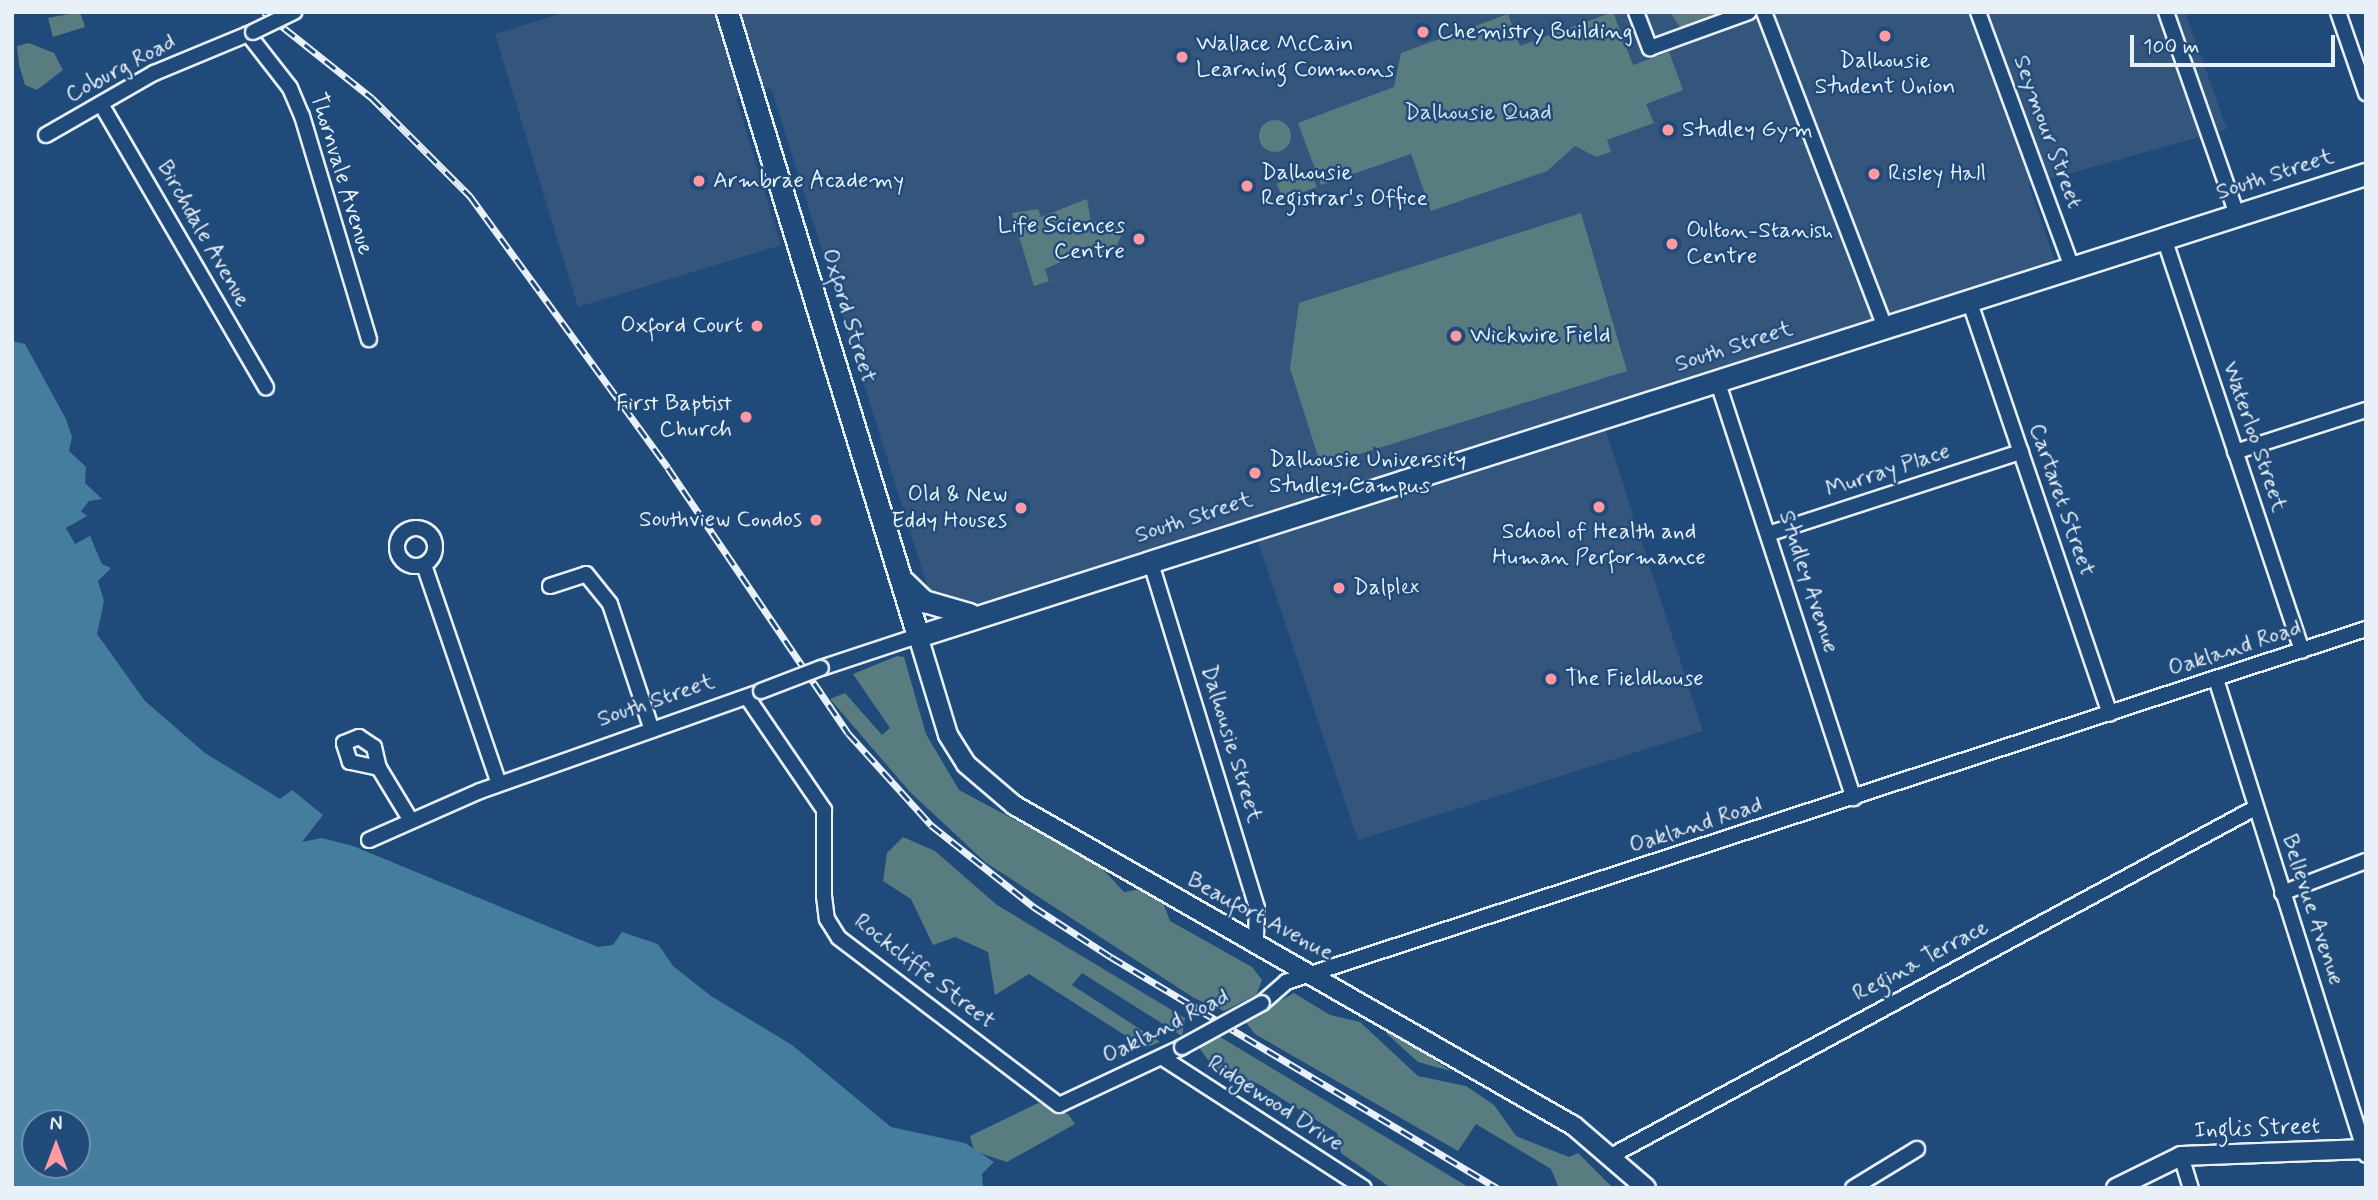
<!DOCTYPE html>
<html>
<head>
<meta charset="utf-8">
<style>
  body { margin:0 }
  #map { position:relative; width:2378px; height:1200px; overflow:hidden; background:#1f4a7a; font-family:Mynerve,sans-serif }
  div>[style] { position:absolute }
  .built>* { inset:0; background:#34567d }
  .green>* { inset:0; background:#597c81; transform-origin:0 0 }
  .round { border-radius:50% }
  .water>* { inset:0; background:#447d9e }
  .roads { filter:drop-shadow(2px 0 #e8f1f8) drop-shadow(-2px 0 #e8f1f8) drop-shadow(0 2px #e8f1f8) drop-shadow(0 -2px #e8f1f8) }
  .minor>* { height:14px; margin:-7px; padding:0 7px; transform-origin:7px; border-radius:7px; background:#1f4a7a }
  .minor>.ring { margin:-7px; padding:0; box-sizing:content-box; background:none; border:14px solid #1f4a7a; border-radius:50% }
  .tertiary>* { height:18px; margin:-9px; padding:0 9px; transform-origin:9px; border-radius:9px; background:#1f4a7a }
  .secondary>* { height:21px; margin:-10.5px; padding:0 10.5px; transform-origin:10.5px; border-radius:10.5px; background:#1f4a7a }
  .rail>* { height:7px; margin-top:-3.5px; transform-origin:0; background:repeating-linear-gradient(90deg,#1f4a7a 0 13px,#e8f1f8 0 26px); box-sizing:border-box; border-block:2px solid #e8f1f8 }
  .bridges { filter:drop-shadow(2px 0 #e8f1f8) drop-shadow(-2px 0 #e8f1f8) drop-shadow(0 2px #e8f1f8) drop-shadow(0 -2px #e8f1f8) }
  .minor-bridge>* { height:14px; margin:-7px; padding:0 7px; transform-origin:7px; border-radius:7px; background:#1f4a7a }
  .dots>* { width:19px; height:19px; translate:-50% -50%; box-sizing:border-box; border:4px solid #1f4a7a; border-radius:50% }
  span { translate:-50% -50%; white-space:nowrap; text-align:center; line-height:1.15; -webkit-text-stroke:5px #1f4a7a; paint-order:stroke }
  .poi-label { font-size:23px; color:#e8f1f8 }
  .left { translate:0 -50%; text-align:left }
  .right { translate:-100% -50%; text-align:right }
  .street-label { font-size:23px; color:#e8f1f8 }
  .park-label { font-size:23px; color:#d3dfe6 }
  .frame { position:absolute; inset:0; border:14px solid #e8f1f8; pointer-events:none }
  .north { position:absolute; left:21px; top:1109px; width:70px; height:70px; box-sizing:border-box; background:#1f4a7a; border:2px solid #6f8dac; border-radius:50%; rotate:0deg; font-size:19px; font-weight:700; line-height:28px; text-align:center; color:#e8f1f8 }
  .north::after { content:''; display:block; margin:auto; width:24px; height:32px; background:#ff9aa2; clip-path:polygon(50% 0,100% 100%,50% 72%,0 100%) }
  .scale { position:absolute; left:2130px; top:35px; width:205px; height:32px; box-sizing:border-box; border:4px solid #e8f1f8; border-top:0; padding-left:9px; font-size:21px; line-height:24px; white-space:nowrap; color:#e8f1f8; -webkit-text-stroke:5px #1f4a7a; paint-order:stroke }
</style>
</head>
<body>
<div id="map">
  <div class="built">
    <div style="clip-path:polygon(566px 12px,2185px 12px,2227px 129px,2029px 185px,2055px 262px,1602px 419px,1703px 731px,1358px 840px,1253px 527px,975px 615px,928px 588px,771px 88px,736px 98px,781px 245px,578px 307px,495px 34px)"></div>
  </div>
  <div class="green">
    <div style="clip-path:polygon(80px 12px,85px 27px,53px 37px,48px 18px)"></div>
    <div style="clip-path:polygon(1613px 12px,1633px 65px,1669px 52px,1683px 90px,1646px 104px,1654px 123px,1607px 140px,1611px 152px,1596px 157px,1575px 146px,1547px 171px,1431px 211px,1411px 154px,1321px 185px,1298px 123px,1394px 87px,1401px 53px,1508px 14px,1520px 46px)"></div>
    <div style="clip-path:polygon(1670px 12px,1724px 12px,1681px 29px)"></div>
    <div style="clip-path:polygon(29px 43px,54px 53px,63px 70px,37px 90px,25px 85px,19px 65px,17px 46px)"></div>
    <div class="round" style="left:1259px;top:120px;width:32px;height:32px"></div>
    <div style="left:1310px;top:170px;width:18px;height:36px;rotate:68deg"></div>
    <div style="clip-path:polygon(1087px 199px,1091px 222px,1119px 221px,1123px 232px,1114px 251px,1067px 259px,1045px 269px,1049px 281px,1034px 286px,1012px 213px,1038px 209px,1041px 217px)"></div>
    <div style="clip-path:polygon(1581px 213px,1627px 371px,1321px 466px,1290px 368px,1299px 303px)"></div>
    <div style="clip-path:polygon(897px 656px,904px 657px,926px 734px,959px 790px,1098px 864px,1124px 892px,1141px 889px,1162px 900px,1170px 921px,1252px 967px,1262px 980px,1256px 995px,1224px 1011px,1194px 998px,985px 862px,910px 792px,830px 699px,845px 693px,882px 735px,890px 728px,853px 674px)"></div>
    <div style="clip-path:polygon(903px 837px,935px 851px,997px 905px,1185px 1018px,1182px 1036px,1082px 973px,1072px 985px,1160px 1042px,1145px 1048px,1029px 974px,995px 995px,988px 952px,955px 937px,933px 945px,911px 899px,883px 881px,887px 853px)"></div>
    <div style="clip-path:polygon(1294px 993px,1330px 1015px,1360px 1022px,1418px 1076px,1466px 1086px,1494px 1105px,1516px 1136px,1569px 1157px,1578px 1153px,1613px 1188px,1558px 1186px,1551px 1169px,1476px 1124px,1458px 1151px,1255px 1034px,1244px 1020px)"></div>
    <div style="clip-path:polygon(1392px 1032px,1451px 1071px,1418px 1062px,1386px 1033px)"></div>
    <div style="clip-path:polygon(1217px 1035px,1470px 1188px,1391px 1188px,1341px 1153px,1337px 1133px,1257px 1083px,1238px 1087px,1208px 1060px,1198px 1046px)"></div>
    <div style="clip-path:polygon(1038px 1103px,1068px 1114px,1075px 1124px,1007px 1162px,974px 1151px,970px 1136px)"></div>
  </div>
  <div class="water">
    <div style="clip-path:polygon(evenodd,12px 341px,25px 344px,66px 419px,72px 437px,69px 451px,86px 467px,85px 483px,102px 499px,89px 501px,81px 511px,87px 516px,66px 528px,75px 544px,90px 536px,102px 564px,111px 568px,98px 581px,104px 601px,97px 634px,145px 701px,205px 753px,280px 799px,292px 790px,323px 815px,302px 842px,322px 838px,353px 846px,598px 947px,613px 945px,622px 932px,658px 944px,673px 966px,711px 996px,792px 1045px,891px 1127px,965px 1143px,994px 1162px,982px 1174px,983px 1188px,12px 1188px,12px 341px,77px 1123px,77px 1165px,35px 1165px,35px 1123px,77px 1123px)"></div>
  </div>
  <div class="roads">
    <div class="minor">
      <div style="left:1636px;top:12px;width:39px;rotate:69deg"></div>
      <div style="left:1650px;top:48px;width:105px;rotate:-20deg"></div>
      <div style="left:1764px;top:12px;width:337px;rotate:69deg"></div>
      <div style="left:1978px;top:12px;width:272px;rotate:69.8deg"></div>
      <div style="left:2166px;top:12px;width:215px;rotate:70.7deg"></div>
      <div style="left:2338px;top:12px;width:86px;rotate:70.9deg"></div>
      <div style="left:248px;top:34px;width:68px;rotate:52.1deg"></div>
      <div style="left:290px;top:88px;width:30px;rotate:67deg"></div>
      <div style="left:302px;top:116px;width:233px;rotate:73.3deg"></div>
      <div style="left:101px;top:104px;width:328px;rotate:59.8deg"></div>
      <div style="left:46px;top:135px;width:125px;rotate:-29.9deg"></div>
      <div style="left:154px;top:73px;width:107px;rotate:-22.5deg"></div>
      <div style="left:2164px;top:238px;width:435px;rotate:71.5deg"></div>
      <div style="left:1969px;top:300px;width:437px;rotate:71.2deg"></div>
      <div style="left:1717px;top:380px;width:440px;rotate:71.9deg"></div>
      <div style="left:2235px;top:452px;width:138px;rotate:-17.8deg"></div>
      <div class="ring" style="left:397px;top:528px;width:24px;height:24px"></div>
      <div style="left:1768px;top:534px;width:266px;rotate:-18deg"></div>
      <div style="left:1150px;top:560px;width:364px;rotate:72.9deg"></div>
      <div style="left:1257px;top:908px;width:35px;rotate:92deg"></div>
      <div style="left:424px;top:565px;width:231px;rotate:71.1deg"></div>
      <div style="left:550px;top:586px;width:38px;rotate:-18deg"></div>
      <div style="left:586px;top:574px;width:38px;rotate:51deg"></div>
      <div style="left:610px;top:604px;width:133px;rotate:71.6deg"></div>
      <div style="left:821px;top:668px;width:102px;rotate:-18.3deg"></div>
      <div style="left:2216px;top:679px;width:499px;rotate:72.5deg"></div>
      <div style="left:747px;top:697px;width:137px;rotate:55.7deg"></div>
      <div style="left:824px;top:810px;width:86px;rotate:90deg"></div>
      <div style="left:824px;top:896px;width:23px;rotate:83deg"></div>
      <div style="left:827px;top:919px;width:22px;rotate:58deg"></div>
      <div style="left:839px;top:938px;width:276px;rotate:37.2deg"></div>
      <div style="left:1059px;top:1105px;width:136px;rotate:-25.2deg"></div>
      <div style="left:379px;top:768px;width:30px;rotate:-168deg"></div>
      <div style="left:350px;top:762px;width:20px;rotate:-108deg"></div>
      <div style="left:344px;top:743px;width:16px;rotate:-22deg"></div>
      <div style="left:359px;top:737px;width:18px;rotate:34deg"></div>
      <div style="left:374px;top:747px;width:22px;rotate:77deg"></div>
      <div style="left:379px;top:768px;width:60px;rotate:58.7deg"></div>
      <div style="left:369px;top:840px;width:121px;rotate:-23.8deg"></div>
      <div style="left:480px;top:791px;width:293px;rotate:-19.5deg"></div>
      <div style="left:2282px;top:893px;width:90px;rotate:-20.9deg"></div>
      <div style="left:1262px;top:1003px;width:32px;rotate:-41deg"></div>
      <div style="left:1286px;top:982px;width:1136px;rotate:-18.1deg"></div>
      <div style="left:1163px;top:1058px;width:239px;rotate:32.9deg"></div>
      <div style="left:2181px;top:1156px;width:34px;rotate:73deg"></div>
      <div style="left:1609px;top:1157px;width:734px;rotate:-28.38deg"></div>
      <div style="left:1853px;top:1188px;width:75px;rotate:-31.4deg"></div>
    </div>
    <div class="tertiary">
      <div style="left:918px;top:636px;width:103px;rotate:73.1deg"></div>
      <div style="left:948px;top:735px;width:34px;rotate:58deg"></div>
      <div style="left:966px;top:764px;width:63px;rotate:40.5deg"></div>
      <div style="left:1014px;top:805px;width:645px;rotate:29.82deg"></div>
      <div style="left:1574px;top:1126px;width:95px;rotate:40.7deg"></div>
      <div style="left:2116px;top:1188px;width:72px;rotate:-26.2deg"></div>
      <div style="left:2181px;top:1156px;width:185px;rotate:-2.2deg"></div>
    </div>
    <div class="secondary">
      <div style="left:727px;top:12px;width:653px;rotate:72.98deg"></div>
      <div style="left:918px;top:636px;width:1520px;rotate:-17.7deg"></div>
      <div style="left:904px;top:582px;width:28px;rotate:44deg"></div>
      <div style="left:924px;top:601px;width:47px;rotate:16.1deg"></div>
    </div>
  </div>
  <div class="rail">
    <div style="left:264px;top:12px;width:138px;rotate:38.5deg"></div>
    <div style="left:372px;top:98px;width:139px;rotate:45deg"></div>
    <div style="left:470px;top:196px;width:336px;rotate:53.9deg"></div>
    <div style="left:668px;top:468px;width:320px;rotate:55.8deg"></div>
    <div style="left:848px;top:733px;width:124px;rotate:47.9deg"></div>
    <div style="left:931px;top:825px;width:132px;rotate:38.5deg"></div>
    <div style="left:1034px;top:907px;width:92px;rotate:33deg"></div>
    <div style="left:1111px;top:957px;width:450px;rotate:30.9deg"></div>
  </div>
  <div class="bridges">
    <div class="minor-bridge">
      <div style="left:253px;top:32px;width:46px;rotate:-26deg"></div>
      <div style="left:761px;top:691px;width:64px;rotate:-21deg"></div>
      <div style="left:1182px;top:1047px;width:91px;rotate:-28.8deg"></div>
    </div>
  </div>
  <div class="dots">
    <div style="left:1423px;top:32px;background:#ff9aa2"></div>
    <div style="left:1885px;top:36px;background:#ff9aa2"></div>
    <div style="left:1182px;top:57px;background:#ff9aa2"></div>
    <div style="left:1668px;top:130px;background:#ff9aa2"></div>
    <div style="left:1874px;top:174px;background:#ff9aa2"></div>
    <div style="left:699px;top:181px;background:#ff9aa2"></div>
    <div style="left:1247px;top:186px;background:#ff9aa2"></div>
    <div style="left:1139px;top:239px;background:#ff9aa2"></div>
    <div style="left:1672px;top:244px;background:#ff9aa2"></div>
    <div style="left:757px;top:326px;background:#ff9aa2"></div>
    <div style="left:1456px;top:336px;background:#ff9aa2"></div>
    <div style="left:746px;top:417px;background:#ff9aa2"></div>
    <div style="left:1255px;top:473px;background:#ff9aa2"></div>
    <div style="left:1599px;top:507px;background:#ff9aa2"></div>
    <div style="left:1021px;top:508px;background:#ff9aa2"></div>
    <div style="left:816px;top:520px;background:#ff9aa2"></div>
    <div style="left:1339px;top:588px;background:#ff9aa2"></div>
    <div style="left:1551px;top:679px;background:#ff9aa2"></div>
  </div>
  <div class="poi-label">
    <span class="left" style="left:1437px;top:32px">Chemistry Building</span>
    <span class="left" style="left:1196px;top:57px">Wallace McCain<br>Learning Commons</span>
    <span style="left:1885px;top:74px">Dalhousie<br>Student Union</span>
    <span class="left" style="left:1682px;top:130px">Studley Gym</span>
    <span class="left" style="left:1261px;top:186px">Dalhousie<br>Registrar's Office</span>
    <span class="left" style="left:1888px;top:174px">Risley Hall</span>
    <span class="left" style="left:713px;top:181px">Armbrae Academy</span>
    <span class="right" style="left:1125px;top:239px">Life Sciences<br>Centre</span>
    <span class="left" style="left:1686px;top:244px">Oulton-Stanish<br>Centre</span>
    <span class="right" style="left:743px;top:326px">Oxford Court</span>
    <span class="left" style="left:1470px;top:336px">Wickwire Field</span>
    <span class="right" style="left:732px;top:417px">First Baptist<br>Church</span>
    <span class="left" style="left:1269px;top:473px">Dalhousie University<br>Studley Campus</span>
    <span class="right" style="left:1007px;top:508px">Old &amp; New<br>Eddy Houses</span>
    <span class="right" style="left:802px;top:520px">Southview Condos</span>
    <span style="left:1599px;top:545px">School of Health and<br>Human Performance</span>
    <span class="left" style="left:1353px;top:588px">Dalplex</span>
    <span class="left" style="left:1565px;top:679px">The Fieldhouse</span>
  </div>
  <div class="street-label">
    <span style="left:121px;top:69px;rotate:-28deg">Coburg Road</span>
    <span style="left:2047px;top:132px;rotate:70deg">Seymour Street</span>
    <span style="left:341px;top:174px;rotate:73deg">Thornvale Avenue</span>
    <span style="left:2275px;top:175px;rotate:-18deg">South Street</span>
    <span style="left:203px;top:234px;rotate:60deg">Birchdale Avenue</span>
    <span style="left:848px;top:316px;rotate:73deg">Oxford Street</span>
    <span style="left:1734px;top:347px;rotate:-18deg">South Street</span>
    <span style="left:2254px;top:437px;rotate:71deg">Waterloo Street</span>
    <span style="left:1888px;top:471px;rotate:-18deg">Murray Place</span>
    <span style="left:2061px;top:500px;rotate:71deg">Cartaret Street</span>
    <span style="left:1194px;top:518px;rotate:-18deg">South Street</span>
    <span style="left:1808px;top:582px;rotate:72deg">Studley Avenue</span>
    <span style="left:2235px;top:649px;rotate:-18deg">Oakland Road</span>
    <span style="left:656px;top:701px;rotate:-19deg">South Street</span>
    <span style="left:1231px;top:744px;rotate:73deg">Dalhousie Street</span>
    <span style="left:1696px;top:826px;rotate:-18deg">Oakland Road</span>
    <span style="left:2312px;top:910px;rotate:72deg">Bellevue Avenue</span>
    <span style="left:1260px;top:917px;rotate:28deg">Beaufort Avenue</span>
    <span style="left:1921px;top:961px;rotate:-28deg">Regina Terrace</span>
    <span style="left:924px;top:972px;rotate:38deg">Rockcliffe Street</span>
    <span style="left:1166px;top:1027px;rotate:-27deg">Oakland Road</span>
    <span style="left:1275px;top:1104px;rotate:33deg">Ridgewood Drive</span>
    <span style="left:2257px;top:1129px;rotate:-2deg">Inglis Street</span>
  </div>
  <div class="park-label">
    <span style="left:1478px;top:113px">Dalhousie Quad</span>
  </div>
  <div class="frame"></div>
  <div class="north">N</div>
  <div class="scale">100 m</div>
</div>
</body>
</html>
